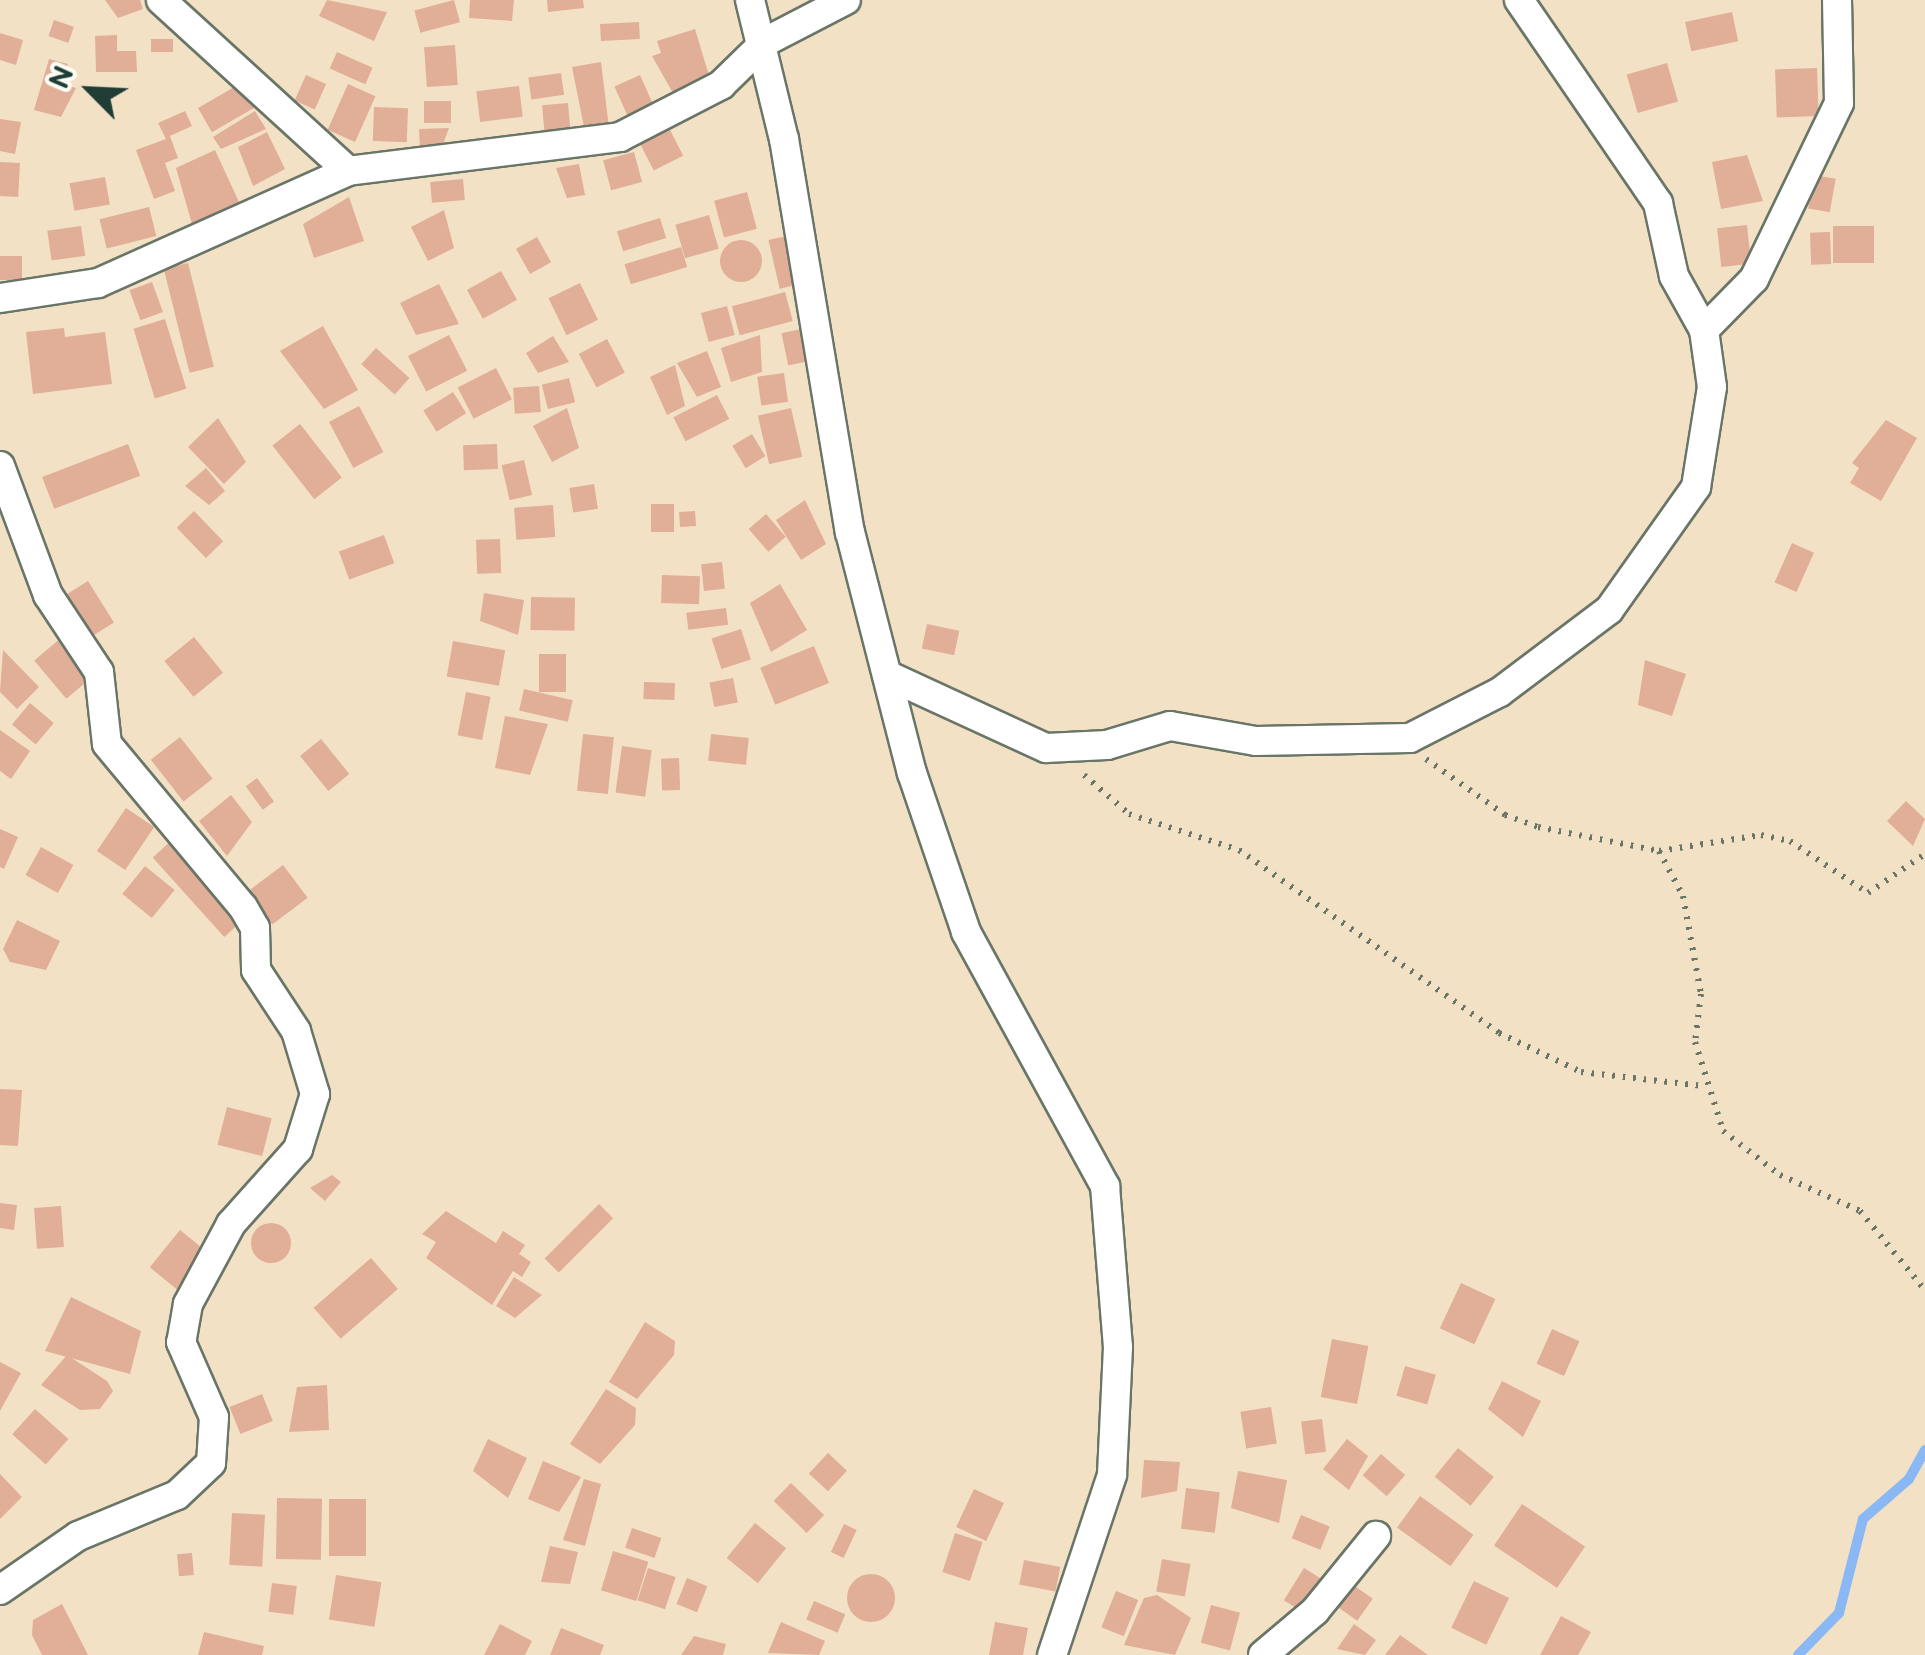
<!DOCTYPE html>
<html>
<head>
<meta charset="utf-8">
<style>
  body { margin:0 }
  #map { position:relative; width:1925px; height:1655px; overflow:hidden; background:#f3e1c6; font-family:"Balsamiq Sans",sans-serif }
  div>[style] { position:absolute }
  .stream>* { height:10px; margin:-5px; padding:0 5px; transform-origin:5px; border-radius:5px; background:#89b8f4 }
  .building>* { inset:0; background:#e1ae97; transform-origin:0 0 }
  .round { border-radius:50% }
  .path>* { height:6px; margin-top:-3px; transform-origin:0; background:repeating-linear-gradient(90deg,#697667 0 2.5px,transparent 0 10.5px) }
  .roads { filter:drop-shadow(2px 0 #697667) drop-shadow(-2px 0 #697667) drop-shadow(0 2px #697667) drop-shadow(0 -2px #697667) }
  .street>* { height:28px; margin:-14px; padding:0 14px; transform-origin:14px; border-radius:14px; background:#fff }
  span { translate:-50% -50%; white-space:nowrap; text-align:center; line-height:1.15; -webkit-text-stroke:9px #fdfcf7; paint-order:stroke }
  .north { position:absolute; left:40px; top:40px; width:100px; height:100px; -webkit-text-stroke:8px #fdfcf7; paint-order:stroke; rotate:294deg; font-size:28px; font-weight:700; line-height:40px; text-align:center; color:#1f3d34 }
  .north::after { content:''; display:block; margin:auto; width:35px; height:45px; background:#1f3d34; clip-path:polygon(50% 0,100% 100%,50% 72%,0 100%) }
</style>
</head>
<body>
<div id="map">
  <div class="stream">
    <div style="left:1798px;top:1655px;width:59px;rotate:-45.7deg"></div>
    <div style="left:1839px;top:1613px;width:97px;rotate:-75.7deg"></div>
    <div style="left:1863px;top:1519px;width:61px;rotate:-41deg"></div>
    <div style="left:1909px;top:1479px;width:33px;rotate:-61deg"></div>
  </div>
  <div class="building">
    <div style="clip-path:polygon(105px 0,140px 0,143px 9px,118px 18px)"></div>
    <div style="clip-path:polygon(327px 0,387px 12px,374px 41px,319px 16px)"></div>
    <div style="left:454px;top:0;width:23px;height:41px;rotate:75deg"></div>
    <div style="clip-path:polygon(470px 0,514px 0,512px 21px,469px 18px)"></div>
    <div style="clip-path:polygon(547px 0,583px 0,584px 8px,548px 12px)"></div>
    <div style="left:1732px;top:12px;width:30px;height:48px;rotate:78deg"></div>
    <div style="left:54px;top:20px;width:21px;height:17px;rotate:19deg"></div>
    <div style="left:639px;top:22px;width:17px;height:39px;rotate:87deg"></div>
    <div style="clip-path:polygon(695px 29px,711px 82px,673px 93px,652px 56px,661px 53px,657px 41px)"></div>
    <div style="clip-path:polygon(0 33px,23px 40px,16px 65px,0 60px)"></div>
    <div style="clip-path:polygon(117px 35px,117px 51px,136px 51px,137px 72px,96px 72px,95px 36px)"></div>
    <div style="left:173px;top:39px;width:13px;height:22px;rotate:90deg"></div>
    <div style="left:455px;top:45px;width:40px;height:31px;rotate:86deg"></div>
    <div style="left:337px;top:52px;width:39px;height:18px;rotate:24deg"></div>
    <div style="clip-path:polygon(49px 59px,68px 64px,62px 84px,76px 88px,61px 117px,34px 110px)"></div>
    <div style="clip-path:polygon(601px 62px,609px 128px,585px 132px,572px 67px)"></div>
    <div style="left:1667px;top:63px;width:40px;height:42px;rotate:74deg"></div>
    <div style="left:1817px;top:68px;width:48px;height:42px;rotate:88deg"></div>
    <div style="left:561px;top:73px;width:22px;height:33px;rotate:82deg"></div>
    <div style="left:306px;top:75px;width:22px;height:28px;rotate:24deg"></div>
    <div style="left:640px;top:75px;width:35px;height:28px;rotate:66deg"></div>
    <div style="left:243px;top:82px;width:28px;height:52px;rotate:60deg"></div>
    <div style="left:348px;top:84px;width:30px;height:50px;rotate:24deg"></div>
    <div style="left:519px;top:86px;width:31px;height:43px;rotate:83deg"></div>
    <div style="left:424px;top:101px;width:27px;height:22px"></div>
    <div style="left:568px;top:103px;width:32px;height:26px;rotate:85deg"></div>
    <div style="left:374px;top:107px;width:34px;height:34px;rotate:2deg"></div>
    <div style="clip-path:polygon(185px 111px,192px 126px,170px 136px,178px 158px,165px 163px,175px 191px,154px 199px,136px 150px,166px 139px,158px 123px)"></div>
    <div style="clip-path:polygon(255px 111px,266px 129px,221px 149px,213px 137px)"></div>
    <div style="clip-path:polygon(0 119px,21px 122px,15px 154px,0 151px)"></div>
    <div style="left:665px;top:120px;width:40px;height:33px;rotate:63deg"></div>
    <div style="clip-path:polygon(449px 128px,442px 147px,420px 148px,419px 129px)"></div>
    <div style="clip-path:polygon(267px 132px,285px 169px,253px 186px,238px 147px)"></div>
    <div style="clip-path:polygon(215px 150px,239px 202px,192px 224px,176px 168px)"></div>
    <div style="left:634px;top:152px;width:31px;height:32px;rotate:75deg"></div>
    <div style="clip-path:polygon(1747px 155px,1763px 201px,1721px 209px,1712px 162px)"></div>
    <div style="left:0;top:162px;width:20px;height:34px;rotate:3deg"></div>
    <div style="clip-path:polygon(579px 164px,585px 195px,567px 198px,556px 168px)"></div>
    <div style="left:1814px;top:175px;width:22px;height:34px;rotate:10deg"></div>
    <div style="left:105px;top:177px;width:28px;height:36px;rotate:80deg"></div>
    <div style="left:463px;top:179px;width:21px;height:33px;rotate:85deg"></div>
    <div style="left:747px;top:192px;width:38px;height:34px;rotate:75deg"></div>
    <div style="clip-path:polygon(349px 197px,364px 241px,314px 258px,303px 224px)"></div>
    <div style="left:149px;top:207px;width:30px;height:51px;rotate:76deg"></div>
    <div style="clip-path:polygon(444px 210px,454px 248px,428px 261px,411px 227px)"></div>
    <div style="left:709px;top:215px;width:35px;height:35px;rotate:74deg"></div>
    <div style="left:660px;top:218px;width:21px;height:45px;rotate:73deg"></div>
    <div style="left:1747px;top:225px;width:39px;height:30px;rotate:84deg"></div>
    <div style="left:81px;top:226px;width:30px;height:34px;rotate:82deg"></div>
    <div style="left:1833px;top:226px;width:41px;height:37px"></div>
    <div style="left:1830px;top:232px;width:32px;height:20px;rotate:88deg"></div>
    <div style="left:786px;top:236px;width:50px;height:18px;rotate:77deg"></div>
    <div style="left:537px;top:237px;width:29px;height:24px;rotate:61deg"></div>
    <div class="round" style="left:720px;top:240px;width:42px;height:42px"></div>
    <div style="left:681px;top:247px;width:21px;height:59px;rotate:73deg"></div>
    <div style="left:0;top:256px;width:22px;height:24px"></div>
    <div style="left:188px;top:263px;width:107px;height:25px;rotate:76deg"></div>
    <div style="left:501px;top:271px;width:33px;height:39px;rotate:61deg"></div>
    <div style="left:152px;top:282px;width:32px;height:24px;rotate:70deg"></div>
    <div style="left:580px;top:283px;width:41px;height:35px;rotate:64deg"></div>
    <div style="clip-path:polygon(439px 284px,459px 324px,416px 335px,400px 303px)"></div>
    <div style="left:785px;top:292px;width:30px;height:55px;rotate:75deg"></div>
    <div style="left:727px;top:306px;width:30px;height:27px;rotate:75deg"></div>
    <div style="left:165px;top:319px;width:73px;height:33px;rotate:73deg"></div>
    <div style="clip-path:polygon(323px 326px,358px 390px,324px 409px,280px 351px)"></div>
    <div style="clip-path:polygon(64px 328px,65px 337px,105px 332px,112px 384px,33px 394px,26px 332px)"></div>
    <div style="left:801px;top:329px;width:33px;height:20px;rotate:78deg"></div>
    <div style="left:449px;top:335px;width:40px;height:46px;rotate:63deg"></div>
    <div style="clip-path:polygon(760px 335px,762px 372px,731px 382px,721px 348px)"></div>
    <div style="clip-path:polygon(553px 336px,569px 362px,538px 373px,526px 353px)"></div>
    <div style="left:607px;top:339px;width:38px;height:32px;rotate:62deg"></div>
    <div style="left:376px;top:348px;width:45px;height:22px;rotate:42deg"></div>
    <div style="clip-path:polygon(707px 351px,721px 387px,697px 397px,677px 363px)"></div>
    <div style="clip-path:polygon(675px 365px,685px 406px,667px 415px,650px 377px)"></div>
    <div style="left:496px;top:368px;width:35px;height:43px;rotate:63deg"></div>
    <div style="left:784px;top:373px;width:29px;height:27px;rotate:82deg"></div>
    <div style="left:569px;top:378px;width:25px;height:28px;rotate:76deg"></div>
    <div style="left:539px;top:386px;width:26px;height:26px;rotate:86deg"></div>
    <div style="left:453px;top:392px;width:25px;height:35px;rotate:58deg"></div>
    <div style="left:717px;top:395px;width:27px;height:49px;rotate:63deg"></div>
    <div style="left:359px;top:406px;width:52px;height:34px;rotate:62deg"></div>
    <div style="clip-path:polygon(567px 408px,579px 448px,552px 462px,533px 426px)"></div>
    <div style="left:791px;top:408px;width:50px;height:34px;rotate:77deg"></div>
    <div style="clip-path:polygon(218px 418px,246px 462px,224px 484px,188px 447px)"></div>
    <div style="clip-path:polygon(1886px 420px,1917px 438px,1881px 501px,1850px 483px,1859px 468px,1852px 463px)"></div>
    <div style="left:300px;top:424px;width:68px;height:35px;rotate:52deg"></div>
    <div style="left:752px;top:434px;width:26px;height:23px;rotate:59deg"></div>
    <div style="left:128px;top:444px;width:34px;height:92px;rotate:69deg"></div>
    <div style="left:497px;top:444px;width:25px;height:34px;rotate:88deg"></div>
    <div style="left:524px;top:460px;width:36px;height:23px;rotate:77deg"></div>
    <div style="clip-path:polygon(206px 468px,225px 491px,209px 505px,185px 486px)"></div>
    <div style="left:594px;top:484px;width:25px;height:25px;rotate:81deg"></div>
    <div style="clip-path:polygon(805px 500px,826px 544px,801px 560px,776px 520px)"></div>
    <div style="left:651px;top:504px;width:23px;height:28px"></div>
    <div style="left:553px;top:505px;width:32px;height:39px;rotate:86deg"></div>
    <div style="left:194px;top:511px;width:42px;height:24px;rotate:46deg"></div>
    <div style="left:695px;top:511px;width:15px;height:16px;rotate:86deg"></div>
    <div style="left:766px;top:514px;width:30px;height:23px;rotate:49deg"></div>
    <div style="left:384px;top:535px;width:30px;height:48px;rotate:70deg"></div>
    <div style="left:500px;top:539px;width:34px;height:24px;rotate:88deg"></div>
    <div style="left:1792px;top:543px;width:24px;height:43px;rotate:24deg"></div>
    <div style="left:722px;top:562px;width:27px;height:21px;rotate:84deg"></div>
    <div style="left:662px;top:575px;width:38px;height:28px;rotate:2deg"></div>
    <div style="left:88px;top:581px;width:49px;height:34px;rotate:58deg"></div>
    <div style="clip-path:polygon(780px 584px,807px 630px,771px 652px,750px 603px)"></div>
    <div style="clip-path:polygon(484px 593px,524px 600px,518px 635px,480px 621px)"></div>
    <div style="left:531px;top:597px;width:44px;height:33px;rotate:1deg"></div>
    <div style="left:726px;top:608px;width:17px;height:40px;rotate:83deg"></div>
    <div style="left:927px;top:624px;width:33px;height:25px;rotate:12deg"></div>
    <div style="left:741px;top:629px;width:32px;height:31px;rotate:72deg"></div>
    <div style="left:194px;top:637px;width:46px;height:38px;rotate:51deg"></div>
    <div style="left:61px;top:638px;width:50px;height:35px;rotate:50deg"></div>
    <div style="left:453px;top:641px;width:53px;height:36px;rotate:10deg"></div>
    <div style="left:814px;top:646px;width:40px;height:58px;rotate:68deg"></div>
    <div style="clip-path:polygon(3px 650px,39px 687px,17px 709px,0 692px)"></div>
    <div style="left:539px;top:654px;width:27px;height:38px"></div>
    <div style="clip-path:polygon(1645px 660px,1686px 674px,1672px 716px,1638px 705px)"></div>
    <div style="left:733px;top:678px;width:25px;height:24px;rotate:79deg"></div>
    <div style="left:644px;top:682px;width:31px;height:17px;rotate:2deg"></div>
    <div style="left:524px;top:689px;width:50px;height:22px;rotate:13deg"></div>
    <div style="left:466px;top:692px;width:25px;height:44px;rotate:11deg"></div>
    <div style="left:30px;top:703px;width:31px;height:28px;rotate:40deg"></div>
    <div style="clip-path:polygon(505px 716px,548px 724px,530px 775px,495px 768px)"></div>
    <div style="clip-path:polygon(0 730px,30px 751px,11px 779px,0 771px)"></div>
    <div style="left:583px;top:734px;width:31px;height:57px;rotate:6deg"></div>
    <div style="left:711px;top:734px;width:38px;height:27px;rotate:6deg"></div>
    <div style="left:180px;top:737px;width:53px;height:37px;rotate:52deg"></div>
    <div style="left:321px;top:739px;width:45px;height:27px;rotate:51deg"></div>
    <div style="left:622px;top:746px;width:30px;height:47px;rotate:8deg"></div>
    <div style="left:679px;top:758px;width:32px;height:18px;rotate:88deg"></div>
    <div style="left:257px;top:778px;width:29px;height:14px;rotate:54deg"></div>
    <div style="clip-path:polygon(231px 795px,252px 822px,227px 856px,199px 821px)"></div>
    <div style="clip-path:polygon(1906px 801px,1925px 819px,1913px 846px,1887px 821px)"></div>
    <div style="left:126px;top:808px;width:34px;height:52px;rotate:34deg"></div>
    <div style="clip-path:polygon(0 829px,18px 837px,4px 869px,0 867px)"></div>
    <div style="left:172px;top:840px;width:107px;height:26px;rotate:48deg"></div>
    <div style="left:41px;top:847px;width:37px;height:32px;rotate:29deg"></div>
    <div style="left:283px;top:865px;width:41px;height:44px;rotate:53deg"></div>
    <div style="left:145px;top:866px;width:38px;height:36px;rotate:39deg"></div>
    <div style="clip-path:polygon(17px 920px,60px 941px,46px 970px,10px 962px,3px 949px)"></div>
    <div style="clip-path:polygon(0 1089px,22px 1090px,18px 1146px,0 1145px)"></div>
    <div style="left:227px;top:1107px;width:46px;height:39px;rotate:14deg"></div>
    <div style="clip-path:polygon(332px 1175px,341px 1182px,325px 1201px,310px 1188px)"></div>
    <div style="clip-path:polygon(0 1203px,17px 1205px,14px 1230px,0 1228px)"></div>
    <div style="left:599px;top:1204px;width:20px;height:77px;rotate:45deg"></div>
    <div style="left:61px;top:1206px;width:41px;height:27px;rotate:86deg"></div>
    <div style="clip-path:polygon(446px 1211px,496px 1243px,503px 1231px,525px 1245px,519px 1254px,531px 1262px,522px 1277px,513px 1271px,492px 1305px,426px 1258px,436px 1242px,422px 1234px)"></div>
    <div class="round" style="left:251px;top:1223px;width:40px;height:40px"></div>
    <div style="left:180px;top:1230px;width:36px;height:48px;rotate:39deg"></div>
    <div style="left:371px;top:1258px;width:41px;height:76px;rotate:49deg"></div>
    <div style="clip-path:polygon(514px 1277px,542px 1295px,515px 1318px,496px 1306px)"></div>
    <div style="left:1461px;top:1283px;width:38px;height:50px;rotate:25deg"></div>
    <div style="clip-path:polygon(71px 1297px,141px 1331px,130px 1374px,45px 1351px)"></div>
    <div style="clip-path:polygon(645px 1322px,675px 1341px,674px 1355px,637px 1399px,609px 1382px)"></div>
    <div style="left:1552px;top:1329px;width:30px;height:38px;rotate:24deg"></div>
    <div style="left:1332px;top:1339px;width:37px;height:59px;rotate:11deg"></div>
    <div style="clip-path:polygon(67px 1355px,107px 1381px,113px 1391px,100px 1409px,80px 1410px,41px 1385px)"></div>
    <div style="clip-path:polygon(0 1362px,21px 1373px,0 1411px)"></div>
    <div style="left:1405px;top:1366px;width:32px;height:31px;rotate:16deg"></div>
    <div style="clip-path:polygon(1502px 1381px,1541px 1401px,1523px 1437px,1488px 1409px)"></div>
    <div style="clip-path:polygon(327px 1385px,329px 1430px,289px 1432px,297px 1387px)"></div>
    <div style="clip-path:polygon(606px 1389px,636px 1408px,635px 1425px,600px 1464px,570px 1444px)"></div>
    <div style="left:262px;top:1394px;width:29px;height:35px;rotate:68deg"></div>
    <div style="left:1271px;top:1407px;width:37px;height:31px;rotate:81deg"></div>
    <div style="left:35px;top:1409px;width:45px;height:34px;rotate:42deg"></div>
    <div style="left:1322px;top:1419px;width:33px;height:21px;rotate:83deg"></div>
    <div style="clip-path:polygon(488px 1439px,527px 1458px,508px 1498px,473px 1471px)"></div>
    <div style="clip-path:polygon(1347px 1439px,1368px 1456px,1349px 1490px,1323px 1469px)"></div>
    <div style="left:1458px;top:1448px;width:46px;height:37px;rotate:39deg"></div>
    <div style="left:828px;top:1453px;width:26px;height:28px;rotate:43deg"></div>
    <div style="left:1381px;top:1454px;width:32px;height:28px;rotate:41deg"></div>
    <div style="clip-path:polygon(1144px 1460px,1180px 1462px,1177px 1491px,1141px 1498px)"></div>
    <div style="clip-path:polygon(543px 1461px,581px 1477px,559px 1512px,528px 1499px)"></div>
    <div style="clip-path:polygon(1238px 1471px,1287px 1480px,1279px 1523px,1231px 1508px)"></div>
    <div style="clip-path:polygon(0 1474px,22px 1497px,0 1519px)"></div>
    <div style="clip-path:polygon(584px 1479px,601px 1484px,585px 1546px,563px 1540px)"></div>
    <div style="left:791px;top:1483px;width:46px;height:25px;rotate:44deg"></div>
    <div style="left:1186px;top:1488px;width:34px;height:41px;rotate:7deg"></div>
    <div style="left:974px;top:1489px;width:33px;height:42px;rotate:25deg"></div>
    <div style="left:1420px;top:1496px;width:66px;height:39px;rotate:36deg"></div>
    <div style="left:277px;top:1498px;width:45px;height:61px;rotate:1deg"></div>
    <div style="left:329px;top:1499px;width:37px;height:57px"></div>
    <div style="left:1522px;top:1504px;width:76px;height:50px;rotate:34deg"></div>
    <div style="left:232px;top:1513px;width:33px;height:52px;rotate:3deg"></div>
    <div style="left:1301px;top:1515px;width:31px;height:25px;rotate:22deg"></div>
    <div style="left:755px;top:1523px;width:40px;height:45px;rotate:39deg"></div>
    <div style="left:844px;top:1524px;width:14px;height:31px;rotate:25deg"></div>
    <div style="left:632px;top:1528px;width:31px;height:21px;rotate:19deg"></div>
    <div style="left:955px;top:1533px;width:29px;height:41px;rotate:18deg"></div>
    <div style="clip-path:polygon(550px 1546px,578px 1552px,570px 1584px,541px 1582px)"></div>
    <div style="left:613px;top:1551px;width:37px;height:41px;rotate:17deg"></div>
    <div style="left:192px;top:1553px;width:22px;height:15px;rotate:85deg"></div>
    <div style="left:1162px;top:1559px;width:29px;height:33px;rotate:10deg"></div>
    <div style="left:1024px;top:1560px;width:37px;height:25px;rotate:11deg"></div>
    <div style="left:648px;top:1568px;width:29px;height:34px;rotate:18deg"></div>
    <div style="left:1304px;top:1568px;width:25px;height:38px;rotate:32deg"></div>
    <div class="round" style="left:847px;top:1574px;width:48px;height:48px"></div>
    <div style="left:336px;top:1575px;width:46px;height:45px;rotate:9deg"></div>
    <div style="left:687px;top:1578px;width:22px;height:28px;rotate:22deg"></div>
    <div style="left:1474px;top:1581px;width:39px;height:52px;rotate:26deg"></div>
    <div style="left:1349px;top:1582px;width:29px;height:27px;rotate:35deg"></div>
    <div style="left:272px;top:1583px;width:25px;height:29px;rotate:7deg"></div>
    <div style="left:1116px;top:1591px;width:24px;height:39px;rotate:22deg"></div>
    <div style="clip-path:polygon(1157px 1595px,1191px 1618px,1175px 1655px,1124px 1645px,1144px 1598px)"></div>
    <div style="left:814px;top:1601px;width:34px;height:20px;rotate:23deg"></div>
    <div style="clip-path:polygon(62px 1604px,88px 1655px,42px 1655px,32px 1635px,33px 1620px)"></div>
    <div style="left:1211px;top:1605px;width:30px;height:39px;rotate:15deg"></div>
    <div style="clip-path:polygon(1561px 1616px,1591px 1632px,1578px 1655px,1540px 1655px)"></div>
    <div style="clip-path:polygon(781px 1622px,825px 1641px,819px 1655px,768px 1653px)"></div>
    <div style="clip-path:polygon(995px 1622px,1028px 1628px,1023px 1655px,989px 1655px)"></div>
    <div style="clip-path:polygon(500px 1624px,532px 1641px,525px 1655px,484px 1655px)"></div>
    <div style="clip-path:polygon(1354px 1624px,1376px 1640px,1365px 1655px,1337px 1649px)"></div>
    <div style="clip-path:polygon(561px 1628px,604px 1645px,600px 1655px,550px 1655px)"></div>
    <div style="clip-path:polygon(204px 1632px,264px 1646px,262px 1655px,198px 1655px)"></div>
    <div style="clip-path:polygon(1400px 1635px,1428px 1655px,1385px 1655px)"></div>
    <div style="clip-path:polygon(694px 1636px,726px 1644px,723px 1655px,681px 1655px)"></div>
  </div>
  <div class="path">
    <div style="left:1426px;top:759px;width:97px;rotate:35.3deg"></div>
    <div style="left:1505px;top:815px;width:35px;rotate:20deg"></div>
    <div style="left:1538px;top:827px;width:123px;rotate:11.2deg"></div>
    <div style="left:1659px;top:851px;width:103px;rotate:-8.9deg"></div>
    <div style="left:1761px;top:835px;width:30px;rotate:12deg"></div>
    <div style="left:1790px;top:841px;width:94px;rotate:33.7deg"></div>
    <div style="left:1868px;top:893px;width:69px;rotate:-34.4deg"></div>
    <div style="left:1084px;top:775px;width:60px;rotate:40.9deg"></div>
    <div style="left:1129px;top:814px;width:116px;rotate:18.1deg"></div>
    <div style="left:1239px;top:850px;width:318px;rotate:35.1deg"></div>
    <div style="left:1499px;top:1033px;width:91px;rotate:25.4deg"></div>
    <div style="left:1581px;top:1072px;width:123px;rotate:6.5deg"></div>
    <div style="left:1659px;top:851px;width:51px;rotate:61.9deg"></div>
    <div style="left:1683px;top:896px;width:100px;rotate:79.6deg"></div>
    <div style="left:1701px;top:994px;width:48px;rotate:97.1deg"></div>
    <div style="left:1695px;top:1042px;width:93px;rotate:72.5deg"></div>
    <div style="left:1723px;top:1131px;width:72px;rotate:37.7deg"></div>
    <div style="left:1780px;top:1175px;width:88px;rotate:24.2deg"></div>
    <div style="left:1860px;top:1211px;width:102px;rotate:50.6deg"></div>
  </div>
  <div class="roads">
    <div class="street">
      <div style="left:161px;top:0;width:253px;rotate:42.4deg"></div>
      <div style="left:750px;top:0;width:143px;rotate:76.3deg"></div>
      <div style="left:784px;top:139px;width:399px;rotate:80.5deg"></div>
      <div style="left:850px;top:532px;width:249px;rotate:75.6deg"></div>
      <div style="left:912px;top:773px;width:168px;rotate:71.2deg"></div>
      <div style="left:966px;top:932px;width:290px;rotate:61.3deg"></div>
      <div style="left:1105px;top:1186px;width:162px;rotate:85.4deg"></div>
      <div style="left:1118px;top:1347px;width:128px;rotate:92.7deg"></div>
      <div style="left:1112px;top:1475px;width:190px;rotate:108.4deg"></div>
      <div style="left:0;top:298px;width:99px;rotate:-8.7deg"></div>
      <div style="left:98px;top:283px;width:274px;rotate:-24.1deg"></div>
      <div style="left:348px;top:171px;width:274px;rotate:-7.1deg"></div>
      <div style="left:620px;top:137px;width:114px;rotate:-27.2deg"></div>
      <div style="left:721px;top:85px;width:62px;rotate:-44.3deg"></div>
      <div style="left:765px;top:42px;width:91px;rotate:-27.4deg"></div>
      <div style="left:1704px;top:330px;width:71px;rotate:-45.6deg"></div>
      <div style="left:1754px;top:279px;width:195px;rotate:-64.2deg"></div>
      <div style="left:1839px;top:103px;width:103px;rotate:-91.1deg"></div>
      <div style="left:0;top:466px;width:138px;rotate:69.6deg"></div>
      <div style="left:48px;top:595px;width:92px;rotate:56.5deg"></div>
      <div style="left:99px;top:672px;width:72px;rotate:83.7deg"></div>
      <div style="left:107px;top:744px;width:212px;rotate:50.2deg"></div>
      <div style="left:243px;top:907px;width:24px;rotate:60deg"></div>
      <div style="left:255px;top:928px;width:42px;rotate:88.6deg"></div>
      <div style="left:256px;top:970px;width:73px;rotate:56.7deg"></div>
      <div style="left:296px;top:1031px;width:66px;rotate:73.2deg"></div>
      <div style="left:315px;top:1094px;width:58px;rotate:107.2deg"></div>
      <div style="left:298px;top:1149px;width:101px;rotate:131.8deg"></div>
      <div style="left:231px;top:1224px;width:91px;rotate:118.3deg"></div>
      <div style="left:188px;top:1304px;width:39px;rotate:100deg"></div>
      <div style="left:181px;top:1342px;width:82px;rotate:66.3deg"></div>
      <div style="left:214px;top:1417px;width:46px;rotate:93.7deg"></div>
      <div style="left:211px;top:1463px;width:47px;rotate:136.7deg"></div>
      <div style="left:177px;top:1495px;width:107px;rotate:157.5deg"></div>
      <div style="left:78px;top:1536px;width:95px;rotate:145.3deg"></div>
      <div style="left:887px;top:675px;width:175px;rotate:24.7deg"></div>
      <div style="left:1046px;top:748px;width:61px;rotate:-2.8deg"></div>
      <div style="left:1107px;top:745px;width:66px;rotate:-16.8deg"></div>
      <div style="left:1170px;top:726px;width:87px;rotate:9.9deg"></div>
      <div style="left:1256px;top:741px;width:154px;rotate:-1.1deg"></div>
      <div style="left:1410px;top:738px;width:101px;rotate:-27.1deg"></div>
      <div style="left:1500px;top:692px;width:136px;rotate:-37deg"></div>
      <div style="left:1609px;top:610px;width:151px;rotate:-54.7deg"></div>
      <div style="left:1696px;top:487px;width:101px;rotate:-80.9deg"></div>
      <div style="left:1712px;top:387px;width:58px;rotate:-98deg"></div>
      <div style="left:1704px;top:330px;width:62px;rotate:-119.1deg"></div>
      <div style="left:1674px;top:276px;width:75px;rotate:-102.4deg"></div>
      <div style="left:1658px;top:203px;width:246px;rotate:-124.4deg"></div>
      <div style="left:1263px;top:1655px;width:68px;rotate:-40.2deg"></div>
      <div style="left:1315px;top:1611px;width:97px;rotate:-50.9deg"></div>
    </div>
  </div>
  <div class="north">N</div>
</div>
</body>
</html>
